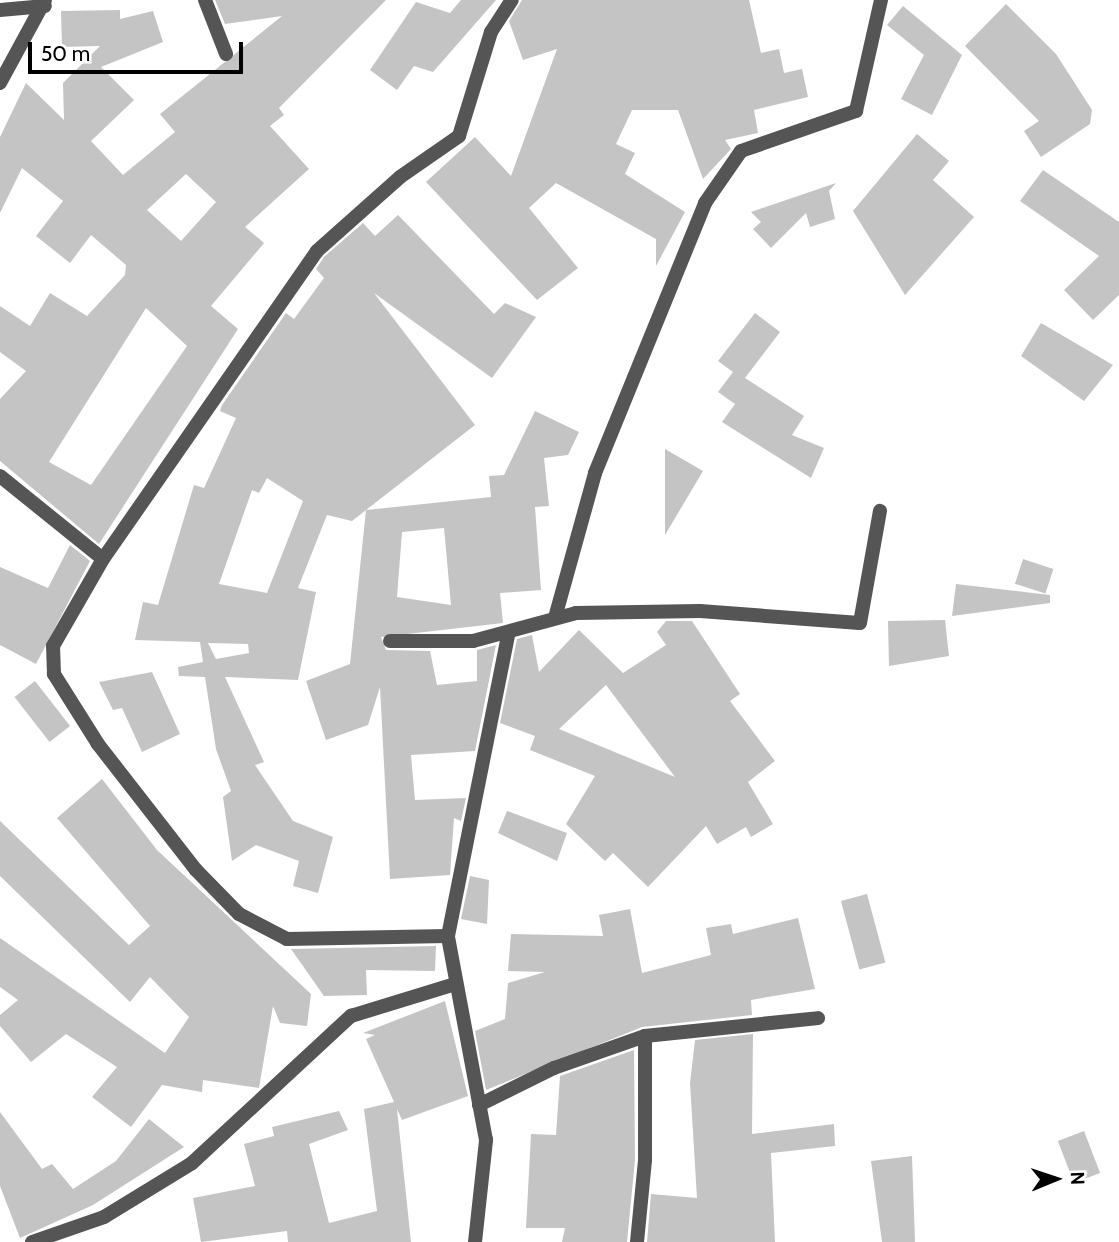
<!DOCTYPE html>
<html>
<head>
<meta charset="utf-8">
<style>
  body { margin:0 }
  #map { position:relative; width:1119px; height:1242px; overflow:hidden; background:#fff; font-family:Cabin,sans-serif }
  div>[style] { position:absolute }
  .building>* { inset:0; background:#c4c4c4; transform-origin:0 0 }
  .minor>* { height:14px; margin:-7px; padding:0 7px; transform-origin:7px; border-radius:7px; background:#555 }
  span { translate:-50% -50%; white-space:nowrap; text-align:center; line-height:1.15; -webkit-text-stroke:6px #fff; paint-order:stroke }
  .north { position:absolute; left:1021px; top:1144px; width:70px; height:70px; -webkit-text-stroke:5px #fff; paint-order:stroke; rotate:88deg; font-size:19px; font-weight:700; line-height:28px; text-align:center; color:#000 }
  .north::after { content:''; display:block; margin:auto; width:24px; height:32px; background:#000; clip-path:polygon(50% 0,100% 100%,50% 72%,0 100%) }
  .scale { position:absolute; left:28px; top:42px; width:215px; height:32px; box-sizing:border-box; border:4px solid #000; border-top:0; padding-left:9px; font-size:21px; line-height:24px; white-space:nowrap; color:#000; -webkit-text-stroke:5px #fff; paint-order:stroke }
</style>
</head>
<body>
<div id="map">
  <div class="building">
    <div style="clip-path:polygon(evenodd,215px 0,386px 0,279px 108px,284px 115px,270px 126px,309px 169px,245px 227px,264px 243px,211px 306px,238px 329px,99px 544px,0 461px,0 399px,26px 371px,0 352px,0 306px,30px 326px,50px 293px,87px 316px,125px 275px,126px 265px,91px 235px,70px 263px,36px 236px,63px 201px,22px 168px,0 213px,0 137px,26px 83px,64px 120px,63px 83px,100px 46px,62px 47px,61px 11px,120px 10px,120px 19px,153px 11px,163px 42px,101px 67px,134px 100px,91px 141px,123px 175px,175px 132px,160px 114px,282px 16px,225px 24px,215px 0,186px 174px,216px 202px,181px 241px,147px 210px,186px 174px,215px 0,146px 308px,187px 346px,91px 485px,49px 462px,146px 308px)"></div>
    <div style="clip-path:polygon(461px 0,496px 0,433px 72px,414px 66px,397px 90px,370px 70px,416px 2px,450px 13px)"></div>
    <div style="clip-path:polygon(522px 0,749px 0,761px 53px,779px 49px,784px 73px,802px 69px,808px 97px,754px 110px,758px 133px,725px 140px,731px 149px,703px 179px,678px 110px,632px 110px,616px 144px,635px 153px,625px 174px,685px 212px,656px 266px,656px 239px,556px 183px,529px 208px,578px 268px,537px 300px,426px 182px,475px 137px,511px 176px,557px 49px,523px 60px,509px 21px)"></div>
    <div style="clip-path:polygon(1006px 4px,1056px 54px,1092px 110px,1090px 124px,1041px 157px,1024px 131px,1039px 121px,965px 46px)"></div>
    <div style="clip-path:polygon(903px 6px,962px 55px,932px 115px,901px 99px,924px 55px,887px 25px)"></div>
    <div style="clip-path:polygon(917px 134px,949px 161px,933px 180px,974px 217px,905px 295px,853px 211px)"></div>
    <div style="clip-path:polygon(1043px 170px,1119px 222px,1119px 295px,1093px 320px,1064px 290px,1099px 256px,1020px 201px)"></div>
    <div style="clip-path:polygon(836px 183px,829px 191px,835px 219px,810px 227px,806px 213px,771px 248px,753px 229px,761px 222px,751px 212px)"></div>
    <div style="clip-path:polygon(evenodd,398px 215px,494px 314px,505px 303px,536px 317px,492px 378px,374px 293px,475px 425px,352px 521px,327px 515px,298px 588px,316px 592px,298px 680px,225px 677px,264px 762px,255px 765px,293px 821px,333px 837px,318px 893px,293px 886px,299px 861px,256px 845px,232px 861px,223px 797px,231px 791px,216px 749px,205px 677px,179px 676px,178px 667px,203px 662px,200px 642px,135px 640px,143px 602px,158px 605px,194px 485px,204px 488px,236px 418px,220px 411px,222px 405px,286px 313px,294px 319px,324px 278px,316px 269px,324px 257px,363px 223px,375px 236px,398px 215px,267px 478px,303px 501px,267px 593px,219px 584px,252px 490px,259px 493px,267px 478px,398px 215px,208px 643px,248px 644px,249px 653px,216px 659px,208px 643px)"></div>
    <div style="clip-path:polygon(755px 313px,780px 332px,745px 378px,804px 416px,792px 435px,824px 448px,811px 478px,722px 422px,735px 404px,718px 392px,733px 372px,718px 361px)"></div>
    <div style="clip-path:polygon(1041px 323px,1113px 365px,1084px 401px,1021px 356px)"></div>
    <div style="clip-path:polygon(evenodd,535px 411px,579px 432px,568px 455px,544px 458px,549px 506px,535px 507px,541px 590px,500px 593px,503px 623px,381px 637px,386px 650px,430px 651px,437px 685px,477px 681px,477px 650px,496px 645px,475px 751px,411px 755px,415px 800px,466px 798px,461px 821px,454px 818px,450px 875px,390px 879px,380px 687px,368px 725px,326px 740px,306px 681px,350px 664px,366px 510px,491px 497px,489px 476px,504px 475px,535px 411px,444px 528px,451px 605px,397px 597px,402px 532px,444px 528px)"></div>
    <div style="clip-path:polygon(665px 449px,703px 471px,665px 535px)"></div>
    <div style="clip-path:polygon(70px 545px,90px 561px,36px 664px,0 645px,0 567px,48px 588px)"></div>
    <div style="left:1023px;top:559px;width:32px;height:26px;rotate:18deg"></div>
    <div style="clip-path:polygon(956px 584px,1050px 595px,1050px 603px,952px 616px)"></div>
    <div style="clip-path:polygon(945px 620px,949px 656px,889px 666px,888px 621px)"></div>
    <div style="clip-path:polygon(evenodd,666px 621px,692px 621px,740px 694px,730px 701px,775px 761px,748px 782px,773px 824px,751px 837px,746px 827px,717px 844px,706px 826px,648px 887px,613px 853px,605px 861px,566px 824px,595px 776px,530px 750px,535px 736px,500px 723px,517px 639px,532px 635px,539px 672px,579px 630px,623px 673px,666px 645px,657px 632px,666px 621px,606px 685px,675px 777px,559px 729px,606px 685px)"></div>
    <div style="clip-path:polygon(152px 672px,180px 734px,142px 752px,122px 708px,113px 710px,99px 682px)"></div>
    <div style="left:35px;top:681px;width:57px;height:26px;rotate:52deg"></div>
    <div style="clip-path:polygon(102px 779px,157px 850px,311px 994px,307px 1026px,280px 1023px,273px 1006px,259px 1088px,203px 1080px,202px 1092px,162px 1085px,131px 1127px,92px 1097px,117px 1067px,66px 1034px,31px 1062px,0 1026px,0 1015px,18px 1000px,0 987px,0 938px,165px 1053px,189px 1017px,150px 977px,130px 1002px,0 876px,0 821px,129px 945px,150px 926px,57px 818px)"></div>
    <div style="clip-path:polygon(507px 811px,567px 833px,557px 861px,498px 833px)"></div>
    <div style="clip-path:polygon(470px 876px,489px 880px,487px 924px,461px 919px)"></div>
    <div style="left:867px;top:894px;width:71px;height:27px;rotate:75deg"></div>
    <div style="clip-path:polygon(630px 909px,642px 973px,711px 955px,706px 928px,731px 924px,733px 934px,798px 918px,815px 989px,751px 1000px,752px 1015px,642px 1027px,486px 1090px,475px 1031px,505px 1019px,508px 983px,545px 972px,508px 971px,511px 934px,603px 936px,599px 915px)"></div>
    <div style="clip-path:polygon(436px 946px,435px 971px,366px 970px,367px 995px,324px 996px,291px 949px)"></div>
    <div style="clip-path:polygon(445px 1001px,468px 1096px,402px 1120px,397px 1109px,411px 1242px,288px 1242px,287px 1231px,201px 1242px,193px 1198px,255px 1186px,244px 1144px,274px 1136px,272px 1127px,339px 1111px,348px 1130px,309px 1144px,329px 1223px,377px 1211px,364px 1109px,394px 1102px,366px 1039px,375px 1035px,363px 1033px)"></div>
    <div style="clip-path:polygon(753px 1034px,752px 1134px,834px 1124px,835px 1146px,771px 1153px,775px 1242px,647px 1242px,651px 1194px,697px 1198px,690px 1083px,695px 1040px)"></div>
    <div style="clip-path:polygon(634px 1050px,635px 1160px,627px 1242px,562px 1242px,565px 1228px,526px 1228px,531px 1134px,556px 1135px,560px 1076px)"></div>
    <div style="clip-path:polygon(0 1112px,42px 1169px,52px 1164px,73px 1189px,116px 1161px,149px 1119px,184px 1147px,93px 1205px,20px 1238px,0 1186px)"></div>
    <div style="left:1084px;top:1131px;width:45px;height:28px;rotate:69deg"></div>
    <div style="clip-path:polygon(912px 1156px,915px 1242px,882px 1242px,871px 1161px)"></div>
  </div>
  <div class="minor">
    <div style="left:205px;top:0;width:58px;rotate:68.7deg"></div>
    <div style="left:0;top:10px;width:45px;rotate:-5.1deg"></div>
    <div style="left:0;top:83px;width:94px;rotate:-61.5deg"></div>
    <div style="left:0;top:476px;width:132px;rotate:38.9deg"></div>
    <div style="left:556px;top:614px;width:146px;rotate:-74.5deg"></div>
    <div style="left:595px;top:473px;width:292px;rotate:-67.8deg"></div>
    <div style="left:705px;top:203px;width:63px;rotate:-55.3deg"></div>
    <div style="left:741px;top:151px;width:122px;rotate:-19.2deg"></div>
    <div style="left:856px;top:111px;width:114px;rotate:-77.3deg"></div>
    <div style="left:390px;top:641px;width:83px"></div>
    <div style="left:473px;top:641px;width:107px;rotate:-15.2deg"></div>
    <div style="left:576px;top:613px;width:124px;rotate:-0.9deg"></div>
    <div style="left:700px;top:611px;width:160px;rotate:4.3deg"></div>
    <div style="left:860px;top:623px;width:114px;rotate:-79.9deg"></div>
    <div style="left:448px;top:936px;width:161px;rotate:178.9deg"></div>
    <div style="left:287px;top:939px;width:54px;rotate:-152.5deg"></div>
    <div style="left:239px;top:914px;width:62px;rotate:-134.3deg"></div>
    <div style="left:196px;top:870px;width:160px;rotate:-127.9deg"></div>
    <div style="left:98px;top:744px;width:83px;rotate:-122.2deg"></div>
    <div style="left:54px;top:674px;width:28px;rotate:-92deg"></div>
    <div style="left:53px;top:646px;width:100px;rotate:-60.1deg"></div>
    <div style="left:103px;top:559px;width:375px;rotate:-55.2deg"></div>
    <div style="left:317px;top:251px;width:111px;rotate:-41.7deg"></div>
    <div style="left:400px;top:177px;width:72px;rotate:-34.8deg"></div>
    <div style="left:459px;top:136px;width:109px;rotate:-72.9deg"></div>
    <div style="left:491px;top:32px;width:38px;rotate:-57deg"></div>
    <div style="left:479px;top:1105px;width:84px;rotate:-26.3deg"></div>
    <div style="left:554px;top:1068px;width:96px;rotate:-19.4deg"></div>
    <div style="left:645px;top:1036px;width:174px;rotate:-5.9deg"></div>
    <div style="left:32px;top:1242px;width:76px;rotate:-19.1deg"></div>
    <div style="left:104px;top:1217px;width:103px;rotate:-31.5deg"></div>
    <div style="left:192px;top:1163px;width:217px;rotate:-42.8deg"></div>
    <div style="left:351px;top:1016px;width:109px;rotate:-17.1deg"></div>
    <div style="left:475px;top:1242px;width:103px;rotate:-83.8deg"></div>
    <div style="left:486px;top:1140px;width:208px;rotate:-100.6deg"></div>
    <div style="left:448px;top:936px;width:307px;rotate:-78.7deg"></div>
    <div style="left:637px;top:1242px;width:82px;rotate:-84.4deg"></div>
    <div style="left:645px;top:1160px;width:124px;rotate:-90deg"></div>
  </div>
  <div class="north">N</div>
  <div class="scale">50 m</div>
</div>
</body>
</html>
